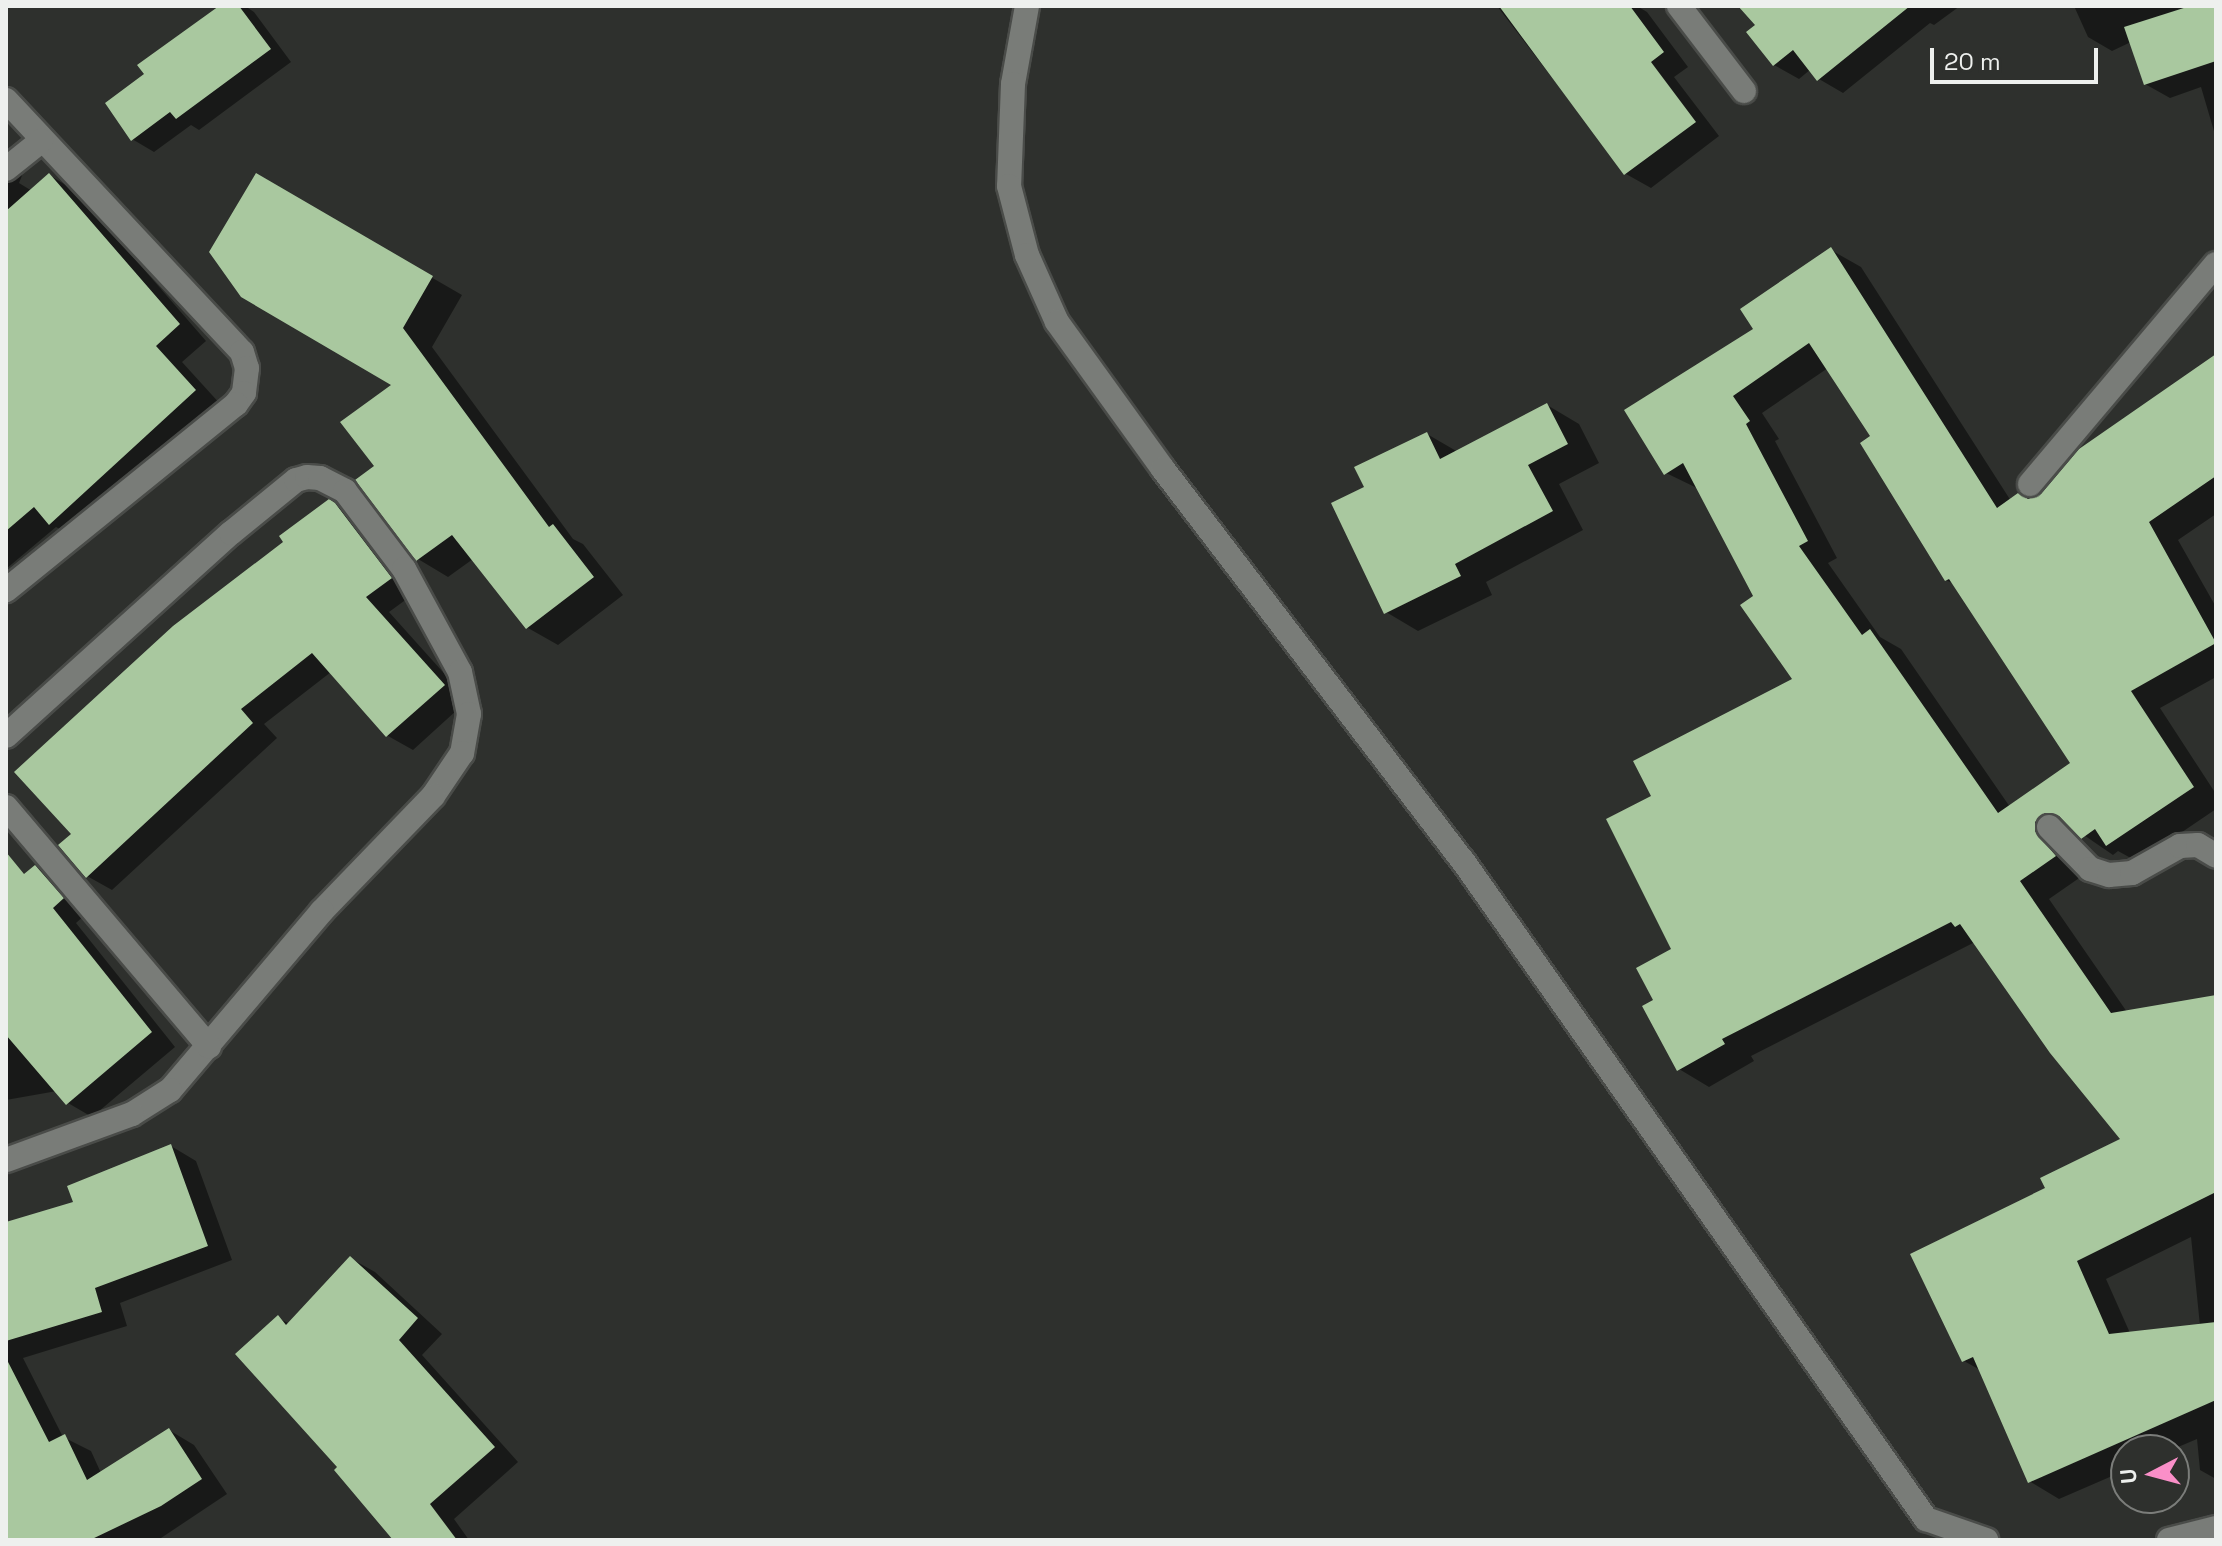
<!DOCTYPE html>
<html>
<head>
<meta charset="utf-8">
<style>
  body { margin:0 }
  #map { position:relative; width:2222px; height:1546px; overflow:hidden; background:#2e302d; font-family:"Space Grotesk",sans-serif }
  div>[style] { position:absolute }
  .shadow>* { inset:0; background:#0007 }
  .building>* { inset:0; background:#a9c89f }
  .roads { filter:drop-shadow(2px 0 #4a4c49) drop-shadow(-2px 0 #4a4c49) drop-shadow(0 2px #4a4c49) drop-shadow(0 -2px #4a4c49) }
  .minor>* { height:24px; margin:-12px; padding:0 12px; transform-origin:12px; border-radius:12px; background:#797c78 }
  span { translate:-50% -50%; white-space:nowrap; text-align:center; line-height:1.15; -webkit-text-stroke:8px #2e302d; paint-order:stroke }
  .frame { position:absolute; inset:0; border:8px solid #eef0ee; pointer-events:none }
  .north { position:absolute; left:2110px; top:1434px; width:80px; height:80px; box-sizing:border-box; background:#2e302d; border:2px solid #7b7d7a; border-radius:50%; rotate:264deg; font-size:22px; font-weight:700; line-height:32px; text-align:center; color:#eef0ee }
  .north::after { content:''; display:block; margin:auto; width:28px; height:36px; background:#fa8fc8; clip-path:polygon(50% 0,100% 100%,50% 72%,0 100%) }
  .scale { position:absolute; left:1930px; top:48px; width:168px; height:36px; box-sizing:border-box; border:4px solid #eef0ee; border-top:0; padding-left:10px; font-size:24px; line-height:28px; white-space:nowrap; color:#eef0ee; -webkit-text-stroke:6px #2e302d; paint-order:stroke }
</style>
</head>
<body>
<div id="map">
  <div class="shadow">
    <div style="clip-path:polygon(223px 6px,245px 6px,254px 12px,291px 62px,199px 130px,191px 125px,154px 152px,132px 139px,147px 74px)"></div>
    <div style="clip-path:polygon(1497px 6px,1637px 6px,1647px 12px,1688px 67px,1674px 77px,1719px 136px,1651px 188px,1626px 174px)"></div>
    <div style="clip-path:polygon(1741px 6px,1960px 6px,1934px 25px,1930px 23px,1843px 93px,1819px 79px,1811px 69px,1799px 79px,1774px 65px,1758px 25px)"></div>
    <div style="clip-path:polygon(2074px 6px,2216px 6px,2216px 138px,2201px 87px,2170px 98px,2145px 84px,2131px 42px,2112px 51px,2088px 37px)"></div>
    <div style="clip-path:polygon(6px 153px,23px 173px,19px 183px,32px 191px,49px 175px,76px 191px,206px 341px,182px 362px,222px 406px,78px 539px,56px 527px,6px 569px)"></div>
    <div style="clip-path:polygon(256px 176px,462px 295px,432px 347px,573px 539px,583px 544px,623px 595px,558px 645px,528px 628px,473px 559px,448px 577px,418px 559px,377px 466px,394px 384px)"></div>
    <div style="clip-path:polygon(evenodd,1831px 250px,1861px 267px,2011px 501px,2042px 496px,2216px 367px,2216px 514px,2178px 540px,2216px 607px,2216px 677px,2160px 708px,2216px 794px,2216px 809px,2138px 862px,2118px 851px,2113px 855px,2075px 829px,2065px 840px,2085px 874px,2049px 899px,2127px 1012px,2216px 997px,2216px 1479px,2200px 1470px,2197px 1439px,2171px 1450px,2126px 1450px,2126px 1470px,2059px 1499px,2029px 1481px,1982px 1371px,1964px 1361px,2047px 1189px,2123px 1140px,1975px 942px,1751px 1056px,1754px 1061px,1709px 1087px,1679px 1069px,1673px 950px,1654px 797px,1795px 680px,1699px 489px,1666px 473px,1756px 329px,1831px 250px,1828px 368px,1873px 437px,1946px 580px,1956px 585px,2073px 763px,2010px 807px,1901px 649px,1880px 637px,1828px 563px,1837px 558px,1775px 441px,1779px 439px,1762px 413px,1828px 368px,1831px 250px,2191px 1237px,2200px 1326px,2130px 1333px,2106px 1279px,2191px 1237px)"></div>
    <div style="clip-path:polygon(1547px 405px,1579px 424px,1599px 463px,1559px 484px,1583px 530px,1486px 582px,1492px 595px,1418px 631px,1386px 612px,1367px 488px,1427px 434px,1458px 452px)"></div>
    <div style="clip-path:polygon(329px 502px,360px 519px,415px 593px,389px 612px,468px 700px,413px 750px,388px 736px,331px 672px,264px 724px,277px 738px,112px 890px,87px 876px,74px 835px,286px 542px)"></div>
    <div style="clip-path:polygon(35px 867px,60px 881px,87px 913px,76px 923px,175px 1047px,92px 1117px,68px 1103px,57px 1091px,6px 1100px,6px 883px,11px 888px)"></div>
    <div style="clip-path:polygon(171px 1146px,196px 1161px,232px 1260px,120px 1303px,127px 1326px,23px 1358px,63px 1437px,91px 1451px,101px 1473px,169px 1430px,194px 1445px,227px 1494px,158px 1540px,6px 1540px,6px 1224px,75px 1203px)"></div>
    <div style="clip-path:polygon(350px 1258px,375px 1272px,442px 1334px,422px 1355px,518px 1462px,454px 1519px,469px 1540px,396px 1540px,339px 1468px,278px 1318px,290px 1324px)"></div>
  </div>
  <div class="building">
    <div style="clip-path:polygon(219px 6px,239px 6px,271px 49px,176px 119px,170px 112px,131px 141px,105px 103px,144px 74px,137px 65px)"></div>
    <div style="clip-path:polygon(1499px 6px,1630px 6px,1664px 52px,1651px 62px,1696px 122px,1624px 175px)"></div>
    <div style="clip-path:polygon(1738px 6px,1910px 6px,1817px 81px,1793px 50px,1773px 66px,1746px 32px,1755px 25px)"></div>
    <div style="clip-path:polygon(2190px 6px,2216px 6px,2216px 61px,2144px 85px,2124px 27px)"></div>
    <div style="clip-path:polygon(49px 173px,180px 324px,156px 346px,196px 390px,49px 525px,34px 507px,6px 531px,6px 211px)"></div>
    <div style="clip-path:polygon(256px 173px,433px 276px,403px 328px,549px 527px,553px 524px,594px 577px,526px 629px,452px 535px,416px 561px,355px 480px,374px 466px,340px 422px,391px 385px,241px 297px,209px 252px)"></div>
    <div style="clip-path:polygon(evenodd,1831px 247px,1997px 508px,2018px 493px,2028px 499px,2041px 494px,2079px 449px,2216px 354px,2216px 476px,2149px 522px,2216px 643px,2131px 691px,2194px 787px,2106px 846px,2095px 829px,2081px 839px,2059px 816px,2045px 813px,2035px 822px,2035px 831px,2056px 856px,2020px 881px,2111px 1013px,2216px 995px,2216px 1192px,2077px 1261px,2109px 1334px,2216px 1322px,2216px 1400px,2028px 1483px,1973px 1357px,1962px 1362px,1910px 1254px,2045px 1188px,2040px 1178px,2120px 1139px,2050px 1053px,1960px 924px,1955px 927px,1951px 922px,1722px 1039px,1725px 1044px,1677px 1071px,1642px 1006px,1653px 1000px,1636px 968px,1671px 949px,1606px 819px,1651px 796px,1633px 761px,1792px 679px,1740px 605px,1753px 596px,1683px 463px,1664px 475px,1624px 410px,1753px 329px,1740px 309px,1831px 247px,1809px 343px,1870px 436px,1860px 443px,1945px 581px,1949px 579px,2070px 763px,1998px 813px,1870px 629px,1862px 635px,1799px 546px,1808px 541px,1746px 424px,1750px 421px,1733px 396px,1809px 343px)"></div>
    <div style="clip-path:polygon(1547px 403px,1568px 444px,1528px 465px,1553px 511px,1455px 564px,1461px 576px,1384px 614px,1331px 503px,1364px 487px,1354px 467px,1427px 432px,1440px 459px)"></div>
    <div style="clip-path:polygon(329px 499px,335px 503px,392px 578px,366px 597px,445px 685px,386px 737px,312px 653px,241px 709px,253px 723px,86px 878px,58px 845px,71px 834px,14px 772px,173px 626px,283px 542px,279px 536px)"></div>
    <div style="clip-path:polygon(6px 852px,24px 874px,35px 865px,64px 898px,53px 908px,152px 1032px,66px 1105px,6px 1035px)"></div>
    <div style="clip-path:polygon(171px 1144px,208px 1246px,95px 1288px,102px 1312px,6px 1341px,6px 1222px,73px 1202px,67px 1186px)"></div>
    <div style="clip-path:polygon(350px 1256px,418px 1318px,399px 1340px,495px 1447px,430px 1504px,457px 1540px,393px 1540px,334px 1470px,337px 1467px,235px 1354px,278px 1315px,286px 1325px)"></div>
    <div style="clip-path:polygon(6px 1358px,49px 1442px,65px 1434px,87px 1480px,169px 1428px,202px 1479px,161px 1506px,90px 1540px,6px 1540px)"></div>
  </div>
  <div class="roads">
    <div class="minor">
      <div style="left:1027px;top:6px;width:79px;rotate:100.2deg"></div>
      <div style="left:1013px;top:84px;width:102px;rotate:92.2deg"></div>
      <div style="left:1009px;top:186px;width:71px;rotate:75.4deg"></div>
      <div style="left:1027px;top:255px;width:73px;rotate:65.9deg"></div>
      <div style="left:1057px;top:322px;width:181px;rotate:54.2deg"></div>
      <div style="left:1163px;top:469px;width:494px;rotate:52.6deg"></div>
      <div style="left:1463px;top:861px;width:805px;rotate:54.87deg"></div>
      <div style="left:1926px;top:1519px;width:64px;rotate:19.3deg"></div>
      <div style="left:1679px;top:6px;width:107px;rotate:52.6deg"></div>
      <div style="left:6px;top:100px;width:345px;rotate:46.9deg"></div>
      <div style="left:242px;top:352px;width:17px;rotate:73deg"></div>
      <div style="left:247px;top:368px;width:25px;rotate:97deg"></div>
      <div style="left:244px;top:393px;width:14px;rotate:126deg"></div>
      <div style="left:236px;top:404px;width:296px;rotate:141deg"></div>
      <div style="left:6px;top:169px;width:45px;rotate:-38.7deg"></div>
      <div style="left:2030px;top:484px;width:288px;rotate:-49.8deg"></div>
      <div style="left:6px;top:736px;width:303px;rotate:-42.1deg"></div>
      <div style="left:231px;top:533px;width:84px;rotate:-39.2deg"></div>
      <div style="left:296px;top:480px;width:11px;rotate:-15deg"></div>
      <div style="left:307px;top:477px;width:13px;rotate:4deg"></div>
      <div style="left:320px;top:478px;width:28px;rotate:27deg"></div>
      <div style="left:345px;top:491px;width:98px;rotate:52.9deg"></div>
      <div style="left:404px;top:569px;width:117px;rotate:61.5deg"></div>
      <div style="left:460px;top:672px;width:43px;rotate:77.9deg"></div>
      <div style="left:469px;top:714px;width:40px;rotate:100deg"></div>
      <div style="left:462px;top:753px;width:52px;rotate:124deg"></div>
      <div style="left:433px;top:796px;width:160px;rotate:134deg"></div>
      <div style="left:322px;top:911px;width:235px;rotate:130.3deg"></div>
      <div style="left:170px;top:1090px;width:45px;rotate:147.7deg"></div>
      <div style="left:132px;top:1114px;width:134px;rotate:159.9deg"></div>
      <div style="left:6px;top:807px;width:314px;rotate:49.7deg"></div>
      <div style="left:2049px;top:827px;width:59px;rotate:45.7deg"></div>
      <div style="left:2090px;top:869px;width:20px;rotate:18deg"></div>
      <div style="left:2109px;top:875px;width:23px;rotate:-5deg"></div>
      <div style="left:2132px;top:873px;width:55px;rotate:-29.4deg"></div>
      <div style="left:2180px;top:846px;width:18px;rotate:-3deg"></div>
      <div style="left:2198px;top:845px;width:21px;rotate:31deg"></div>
      <div style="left:2169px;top:1540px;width:49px;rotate:-14.3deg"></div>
    </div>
  </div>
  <div class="frame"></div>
  <div class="north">U</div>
  <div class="scale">20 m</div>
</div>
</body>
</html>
